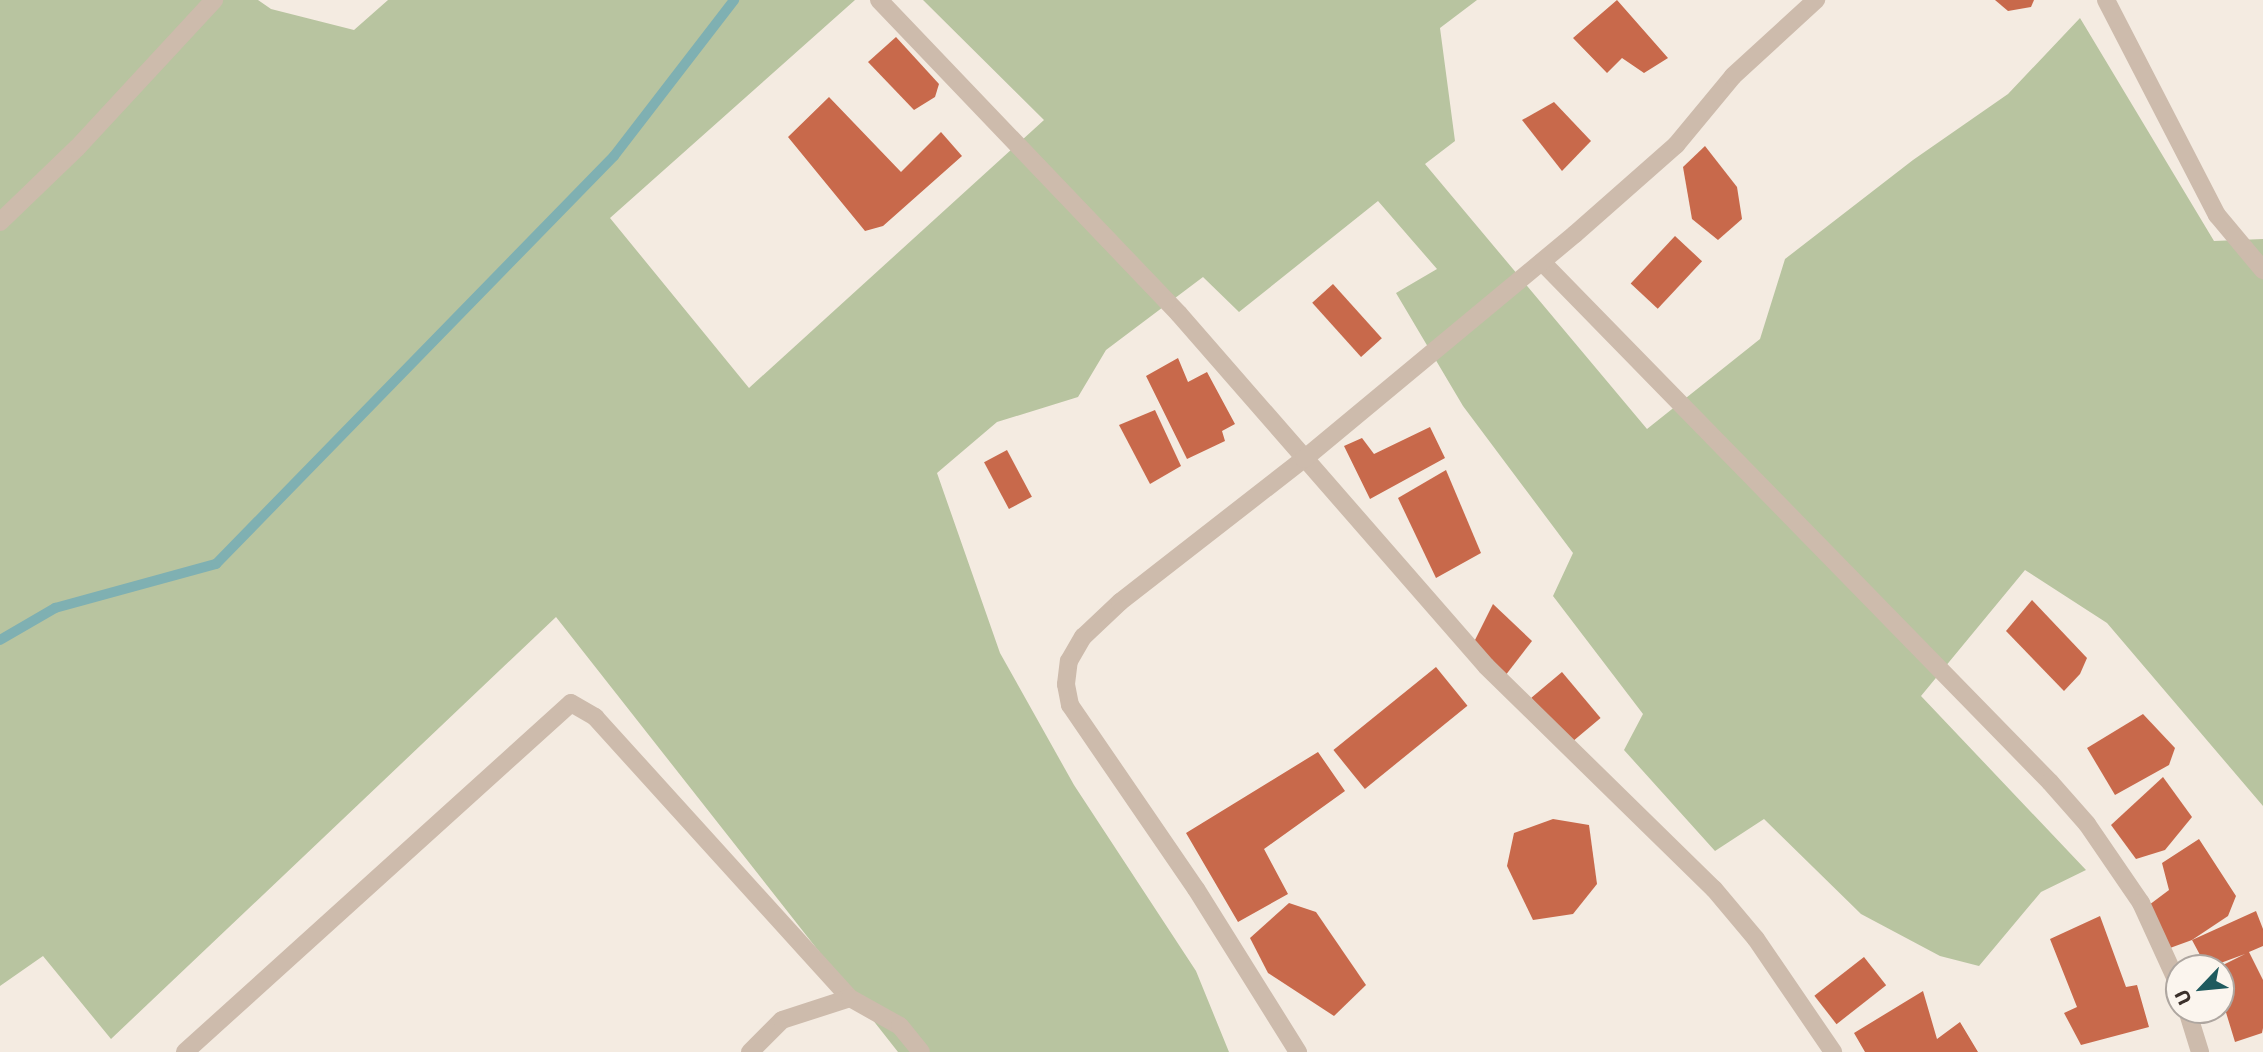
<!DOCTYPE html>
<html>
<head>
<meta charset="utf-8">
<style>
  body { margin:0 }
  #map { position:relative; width:2263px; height:1052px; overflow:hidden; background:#f4ebe1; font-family:Commissioner,sans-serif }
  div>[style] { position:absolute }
  .green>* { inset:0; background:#b8c4a0 }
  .stream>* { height:10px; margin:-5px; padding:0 5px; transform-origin:5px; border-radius:5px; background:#7fb0b2 }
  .building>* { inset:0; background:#c8694b; transform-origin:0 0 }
  .minor>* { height:18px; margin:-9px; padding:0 9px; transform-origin:9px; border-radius:9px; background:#cdbbac }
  span { translate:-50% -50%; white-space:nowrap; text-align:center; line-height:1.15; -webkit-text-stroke:5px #fbf5ee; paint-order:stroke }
  .north { position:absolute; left:2165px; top:954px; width:70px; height:70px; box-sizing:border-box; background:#fbf5ee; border:2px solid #aea6a0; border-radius:50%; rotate:244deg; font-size:19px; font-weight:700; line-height:28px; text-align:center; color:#3b302b }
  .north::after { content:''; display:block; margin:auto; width:24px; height:32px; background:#1f5a5e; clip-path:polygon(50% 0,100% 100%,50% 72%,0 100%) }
</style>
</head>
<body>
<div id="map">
  <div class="green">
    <div style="clip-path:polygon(0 0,258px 0,271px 9px,354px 30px,388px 0,855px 0,610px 218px,749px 388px,1044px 120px,923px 0,1477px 0,1440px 28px,1455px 141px,1425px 164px,1647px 429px,1760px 339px,1785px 259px,1913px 160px,2008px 94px,2080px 18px,2214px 241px,2263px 239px,2263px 806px,2107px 623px,2025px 570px,1921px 696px,2086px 870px,2041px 892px,1979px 966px,1940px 956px,1861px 914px,1764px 819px,1715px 851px,1624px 750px,1643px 714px,1553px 596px,1573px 553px,1463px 406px,1396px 293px,1437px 269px,1378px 201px,1239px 312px,1203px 277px,1106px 350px,1078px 397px,997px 422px,937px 473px,1000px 653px,1074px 785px,1196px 971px,1229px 1052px,898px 1052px,556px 617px,111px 1039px,43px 956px,0 986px)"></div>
  </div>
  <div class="stream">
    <div style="left:0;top:640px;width:64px;rotate:-30.2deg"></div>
    <div style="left:55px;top:608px;width:167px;rotate:-15.3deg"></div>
    <div style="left:216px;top:564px;width:570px;rotate:-45.71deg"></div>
    <div style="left:614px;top:156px;width:197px;rotate:-52.4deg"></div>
  </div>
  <div class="building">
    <div style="clip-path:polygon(1617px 0,1668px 58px,1644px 73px,1622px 58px,1607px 73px,1573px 38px)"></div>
    <div style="clip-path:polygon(1995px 0,2034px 0,2031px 7px,2008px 11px)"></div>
    <div style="clip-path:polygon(896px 37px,939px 84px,935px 97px,914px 110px,868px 62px)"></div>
    <div style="clip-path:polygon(829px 97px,901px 172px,941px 132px,962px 156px,883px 226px,865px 231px,788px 137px)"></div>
    <div style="clip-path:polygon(1554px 102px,1591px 141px,1562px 171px,1522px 120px)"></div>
    <div style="clip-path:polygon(1705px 146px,1737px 187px,1742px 219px,1718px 240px,1692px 219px,1683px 167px)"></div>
    <div style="left:1675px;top:236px;width:37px;height:65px;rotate:43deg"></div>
    <div style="left:1333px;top:284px;width:73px;height:28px;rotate:48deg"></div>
    <div style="clip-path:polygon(1178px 358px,1188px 382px,1207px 372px,1235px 424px,1222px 431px,1225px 441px,1187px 459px,1146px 376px)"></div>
    <div style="clip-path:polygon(1155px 410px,1181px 466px,1150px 484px,1119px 425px)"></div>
    <div style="clip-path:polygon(1430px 427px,1445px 458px,1370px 499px,1344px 446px,1362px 438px,1374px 454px)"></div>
    <div style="left:1007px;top:450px;width:53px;height:26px;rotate:62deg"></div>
    <div style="clip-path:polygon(1446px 470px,1481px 553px,1436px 578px,1398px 498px)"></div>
    <div style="clip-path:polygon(2032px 600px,2087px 658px,2080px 674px,2064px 691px,2006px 631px)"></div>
    <div style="clip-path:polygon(1493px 604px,1532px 641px,1505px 676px,1474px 642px)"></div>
    <div style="left:1436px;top:667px;width:50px;height:132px;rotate:51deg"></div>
    <div style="left:1562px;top:672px;width:60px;height:40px;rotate:50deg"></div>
    <div style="clip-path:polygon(2143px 714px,2175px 748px,2169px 765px,2115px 795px,2087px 748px)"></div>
    <div style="clip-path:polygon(1318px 752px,1345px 791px,1264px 849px,1288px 894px,1238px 922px,1186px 833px)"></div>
    <div style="clip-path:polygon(2163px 777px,2192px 817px,2165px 850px,2136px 859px,2111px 825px)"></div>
    <div style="clip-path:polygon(1553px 819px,1589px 825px,1597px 884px,1573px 914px,1533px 920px,1507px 866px,1514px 833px)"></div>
    <div style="clip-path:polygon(2199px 839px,2236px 896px,2228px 916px,2192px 940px,2170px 948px,2149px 905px,2169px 890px,2162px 863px)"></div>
    <div style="clip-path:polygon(1289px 903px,1316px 912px,1366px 985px,1334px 1016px,1268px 973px,1250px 938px)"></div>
    <div style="clip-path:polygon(2256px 911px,2263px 929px,2263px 946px,2249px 952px,2263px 980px,2263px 1028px,2262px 1033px,2235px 1042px,2221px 996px,2221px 968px,2217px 968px,2245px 954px,2207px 968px,2192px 940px)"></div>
    <div style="clip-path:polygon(2100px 916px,2126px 987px,2137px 985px,2149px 1027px,2081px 1045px,2064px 1013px,2077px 1007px,2050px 939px)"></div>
    <div style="left:1864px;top:957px;width:36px;height:63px;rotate:52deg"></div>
    <div style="clip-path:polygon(1923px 991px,1937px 1039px,1960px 1022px,1978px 1052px,1865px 1052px,1854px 1033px)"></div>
  </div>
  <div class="minor">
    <div style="left:879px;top:0;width:434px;rotate:46.3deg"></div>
    <div style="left:1179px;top:314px;width:467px;rotate:48.9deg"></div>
    <div style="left:1486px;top:666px;width:319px;rotate:44.4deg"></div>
    <div style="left:1714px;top:889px;width:65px;rotate:50deg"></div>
    <div style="left:1756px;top:939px;width:137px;rotate:55.7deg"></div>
    <div style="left:2106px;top:0;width:242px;rotate:62.7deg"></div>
    <div style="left:2217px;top:215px;width:72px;rotate:50.1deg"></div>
    <div style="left:0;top:222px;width:107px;rotate:-43.9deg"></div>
    <div style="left:77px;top:148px;width:202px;rotate:-47.2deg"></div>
    <div style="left:1542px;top:262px;width:727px;rotate:45.67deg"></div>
    <div style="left:2050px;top:782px;width:56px;rotate:48.6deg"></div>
    <div style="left:2087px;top:824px;width:96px;rotate:55.6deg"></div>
    <div style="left:2141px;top:903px;width:91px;rotate:65.4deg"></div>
    <div style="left:2187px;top:1010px;width:44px;rotate:72.8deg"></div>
    <div style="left:185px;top:1052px;width:520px;rotate:-42.12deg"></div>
    <div style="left:571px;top:703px;width:28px;rotate:30deg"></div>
    <div style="left:595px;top:717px;width:379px;rotate:47.8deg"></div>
    <div style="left:750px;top:1052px;width:45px;rotate:-45deg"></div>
    <div style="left:782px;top:1020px;width:71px;rotate:-17.9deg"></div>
    <div style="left:850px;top:998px;width:57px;rotate:29.2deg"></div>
    <div style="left:900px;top:1026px;width:33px;rotate:51deg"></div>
    <div style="left:1298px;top:1052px;width:192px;rotate:-122deg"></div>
    <div style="left:1196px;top:889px;width:223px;rotate:-124.4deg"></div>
    <div style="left:1070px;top:705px;width:21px;rotate:-101deg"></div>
    <div style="left:1066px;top:684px;width:23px;rotate:-83deg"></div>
    <div style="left:1069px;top:661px;width:28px;rotate:-60deg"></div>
    <div style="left:1083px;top:637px;width:51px;rotate:-43.4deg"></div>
    <div style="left:1120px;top:602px;width:233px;rotate:-37.9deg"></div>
    <div style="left:1304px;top:459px;width:352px;rotate:-39.7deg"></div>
    <div style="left:1575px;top:234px;width:135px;rotate:-41.4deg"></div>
    <div style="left:1676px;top:145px;width:89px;rotate:-50.4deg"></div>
    <div style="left:1733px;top:76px;width:113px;rotate:-42.5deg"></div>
  </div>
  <div class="north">U</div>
</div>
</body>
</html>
